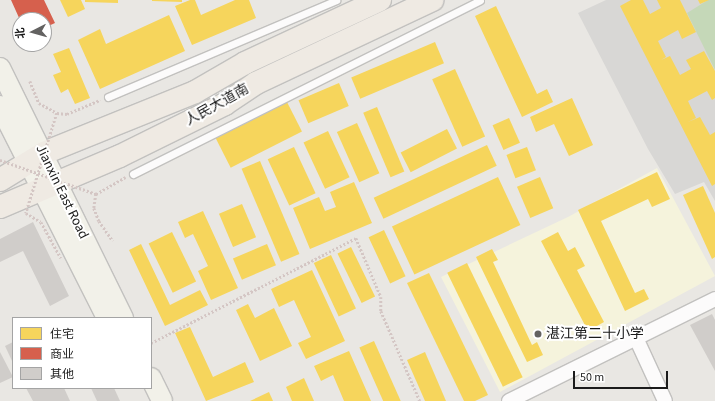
<!DOCTYPE html>
<html>
<head>
<meta charset="utf-8">
<style>
  body { margin:0 }
  #map { position:relative; width:715px; height:401px; overflow:hidden; background:#e9e7e3; font-family:"Source Sans 3","Noto Sans SC",sans-serif }
  div>[style] { position:absolute }
  .residential>* { inset:0; background:#d8d7d5 }
  .education>* { inset:0; background:#f5f3dc }
  .forest>* { inset:0; background:#c5d8b8 }
  .homes>* { inset:0; background:#f6d55c; transform-origin:0 0 }
  .shops>* { inset:0; background:#d6604d }
  .building>* { inset:0; background:#d0cdca }
  .path>* { height:2.5px; margin-top:-1.25px; transform-origin:0; background:repeating-linear-gradient(90deg,#d4c6c4 0 2px,transparent 0 4px) }
  .roads { filter:drop-shadow(1px 0 #c2c1bf) drop-shadow(-1px 0 #c2c1bf) drop-shadow(0 1px #c2c1bf) drop-shadow(0 -1px #c2c1bf) }
  .lane>* { height:7px; margin:-3.5px; padding:0 3.5px; transform-origin:3.5px; border-radius:3.5px; background:#fcfbfb }
  .street>* { height:14px; margin:-7px; padding:0 7px; transform-origin:7px; border-radius:7px; background:#fcfbfb }
  .secondary>* { height:20px; margin:-10px; padding:0 10px; transform-origin:10px; border-radius:10px; background:#f2f1e9 }
  .primary>* { height:22px; margin:-11px; padding:0 11px; transform-origin:11px; border-radius:11px; background:#efeae3 }
  .path-bridge>* { height:2.5px; margin-top:-1.25px; transform-origin:0; background:repeating-linear-gradient(90deg,#d4c6c4 0 2px,transparent 0 4px) }
  .dots>* { width:11px; height:11px; translate:-50% -50%; box-sizing:border-box; border:2px solid #fff; border-radius:50% }
  span { translate:-50% -50%; white-space:nowrap; text-align:center; line-height:1.15; -webkit-text-stroke:4px #fff; paint-order:stroke }
  .street-label { font-size:14px; color:#1b1b1b }
  .poi-label { font-size:14px; color:#1b1b1b }
  .left { translate:0 -50%; text-align:left }
  .legend { position:absolute; left:12px; top:317px; width:140px; height:72px; box-sizing:border-box; background:#fff; border:1px solid #a4a4a4; margin:0; padding:5px 7px; list-style:none; font-size:12px; color:#1b1b1b }
  .legend li { display:flex; align-items:center; gap:8px; height:20px }
  .legend b { width:20px; border:1px solid #a4a4a4 }
  .north { position:absolute; left:12px; top:12px; width:40px; height:40px; box-sizing:border-box; background:#fff; border:1px solid #a4a4a4; border-radius:50%; rotate:264deg; font-size:11px; font-weight:700; line-height:16px; text-align:center; color:#1b1b1b }
  .north::after { content:''; display:block; margin:auto; width:14px; height:18px; background:#636261; clip-path:polygon(50% 0,100% 100%,50% 72%,0 100%) }
  .scale { position:absolute; left:573px; top:371px; width:95px; height:18px; box-sizing:border-box; border:2px solid #1b1b1b; border-top:0; padding-left:5px; font-size:12px; line-height:14px; white-space:nowrap; color:#1b1b1b; -webkit-text-stroke:3px #fff; paint-order:stroke }
</style>
</head>
<body>
<div id="map">
  <div class="residential">
    <div style="clip-path:polygon(606px 0,715px 0,715px 201px,704px 182px,675px 194px,648px 149px,578px 13px)"></div>
  </div>
  <div class="education">
    <div style="clip-path:polygon(657px 168px,715px 276px,500px 392px,441px 277px,568px 217px)"></div>
  </div>
  <div class="forest">
    <div style="clip-path:polygon(708px 0,715px 0,715px 70px,687px 13px)"></div>
  </div>
  <div class="homes">
    <div style="clip-path:polygon(60px 0,81px 0,85px 9px,68px 17px)"></div>
    <div style="clip-path:polygon(85px 0,118px 0,118px 3px,85px 2px)"></div>
    <div style="clip-path:polygon(152px 0,182px 0,182px 2px,152px 1px)"></div>
    <div style="clip-path:polygon(190px 0,195px 0,201px 15px,235px 0,249px 0,256px 18px,192px 45px,175px 6px)"></div>
    <div style="clip-path:polygon(631px 0,643px 0,650px 14px,661px 8px,657px 0,680px 0,696px 32px,682px 39px,678px 30px,658px 41px,666px 57px,661px 60px,670px 56px,680px 75px,691px 69px,686px 60px,704px 51px,715px 71px,715px 98px,712px 100px,707px 91px,688px 101px,696px 118px,688px 122px,700px 117px,710px 135px,715px 132px,715px 184px,712px 186px,620px 6px)"></div>
    <div style="clip-path:polygon(698px 0,709px 0,700px 4px)"></div>
    <div style="clip-path:polygon(496px 6px,537px 94px,547px 89px,553px 102px,522px 117px,475px 16px)"></div>
    <div style="clip-path:polygon(169px 15px,185px 51px,100px 89px,78px 40px,100px 29px,106px 44px)"></div>
    <div style="left:435px;top:42px;width:23px;height:91px;rotate:67deg"></div>
    <div style="clip-path:polygon(69px 48px,90px 98px,75px 104px,68px 89px,61px 93px,53px 75px,61px 72px,53px 54px)"></div>
    <div style="left:455px;top:69px;width:74px;height:25px;rotate:66deg"></div>
    <div style="left:339px;top:83px;width:25px;height:44px;rotate:67deg"></div>
    <div style="clip-path:polygon(572px 98px,593px 145px,569px 156px,554px 124px,536px 132px,530px 117px)"></div>
    <div style="left:287px;top:102px;width:33px;height:80px;rotate:63deg"></div>
    <div style="left:377px;top:107px;width:70px;height:15px;rotate:67deg"></div>
    <div style="left:509px;top:118px;width:27px;height:18px;rotate:66deg"></div>
    <div style="left:357px;top:123px;width:55px;height:22px;rotate:66deg"></div>
    <div style="left:447px;top:129px;width:22px;height:52px;rotate:63deg"></div>
    <div style="left:328px;top:131px;width:51px;height:27px;rotate:65deg"></div>
    <div style="left:487px;top:145px;width:23px;height:125px;rotate:65deg"></div>
    <div style="left:294px;top:147px;width:51px;height:29px;rotate:65deg"></div>
    <div style="left:527px;top:147px;width:25px;height:22px;rotate:69deg"></div>
    <div style="left:260px;top:161px;width:101px;height:20px;rotate:67deg"></div>
    <div style="clip-path:polygon(657px 172px,670px 199px,652px 207px,648px 199px,601px 221px,635px 293px,644px 289px,649px 299px,625px 311px,578px 210px)"></div>
    <div style="left:498px;top:177px;width:53px;height:117px;rotate:65deg"></div>
    <div style="left:540px;top:177px;width:34px;height:25px;rotate:67deg"></div>
    <div style="clip-path:polygon(354px 182px,372px 223px,310px 249px,293px 208px,319px 197px,325px 211px,336px 207px,330px 192px)"></div>
    <div style="clip-path:polygon(703px 186px,715px 213px,715px 257px,712px 259px,683px 195px)"></div>
    <div style="left:242px;top:204px;width:36px;height:25px;rotate:67deg"></div>
    <div style="clip-path:polygon(203px 211px,238px 288px,211px 300px,198px 271px,208px 266px,193px 234px,185px 238px,178px 222px)"></div>
    <div style="left:384px;top:230px;width:51px;height:17px;rotate:65deg"></div>
    <div style="left:172px;top:232px;width:55px;height:26px;rotate:64deg"></div>
    <div style="clip-path:polygon(558px 232px,568px 251px,575px 247px,585px 266px,577px 270px,604px 322px,588px 331px,541px 241px)"></div>
    <div style="clip-path:polygon(141px 244px,170px 305px,200px 290px,208px 305px,165px 326px,129px 250px)"></div>
    <div style="left:267px;top:244px;width:23px;height:37px;rotate:67deg"></div>
    <div style="left:351px;top:247px;width:55px;height:15px;rotate:64deg"></div>
    <div style="clip-path:polygon(492px 249px,498px 260px,493px 262px,532px 345px,537px 342px,543px 355px,527px 362px,476px 257px)"></div>
    <div style="left:331px;top:255px;width:59px;height:19px;rotate:65deg"></div>
    <div style="left:467px;top:263px;width:127px;height:22px;rotate:64deg"></div>
    <div style="clip-path:polygon(312px 270px,345px 341px,306px 359px,298px 343px,311px 337px,294px 300px,279px 307px,271px 289px)"></div>
    <div style="clip-path:polygon(429px 273px,488px 395px,475px 401px,464px 401px,407px 283px)"></div>
    <div style="clip-path:polygon(248px 304px,255px 318px,274px 308px,292px 346px,260px 361px,236px 310px)"></div>
    <div style="clip-path:polygon(190px 327px,213px 377px,245px 362px,254px 382px,206px 401px,175px 333px)"></div>
    <div style="left:374px;top:341px;width:66px;height:16px;rotate:66deg"></div>
    <div style="clip-path:polygon(349px 351px,371px 401px,344px 401px,333px 375px,321px 381px,314px 366px)"></div>
    <div style="clip-path:polygon(425px 352px,446px 401px,425px 401px,407px 360px)"></div>
    <div style="clip-path:polygon(304px 378px,314px 401px,292px 401px,286px 387px)"></div>
    <div style="clip-path:polygon(269px 392px,273px 401px,250px 401px)"></div>
  </div>
  <div class="shops">
    <div style="clip-path:polygon(11px 0,44px 0,55px 23px,44px 28px,44px 20px,20px 20px)"></div>
  </div>
  <div class="building">
    <div style="clip-path:polygon(33px 222px,69px 296px,50px 306px,23px 251px,0 262px,0 239px)"></div>
    <div style="clip-path:polygon(712px 314px,715px 320px,715px 371px,690px 325px)"></div>
    <div style="clip-path:polygon(13px 342px,13px 363px,5px 346px)"></div>
    <div style="clip-path:polygon(0 352px,13px 377px,0 383px)"></div>
    <div style="clip-path:polygon(26px 388px,64px 388px,70px 401px,33px 401px)"></div>
    <div style="clip-path:polygon(91px 388px,114px 388px,120px 401px,97px 401px)"></div>
  </div>
  <div class="path">
    <div style="left:57px;top:113px;width:10px;rotate:6deg"></div>
    <div style="left:67px;top:114px;width:36px;rotate:-23deg"></div>
    <div style="left:96px;top:194px;width:34px;rotate:-30deg"></div>
    <div style="left:151px;top:343px;width:230px;rotate:-27.1deg"></div>
    <div style="left:356px;top:238px;width:64px;rotate:67deg"></div>
    <div style="left:381px;top:297px;width:14px;rotate:90deg"></div>
    <div style="left:381px;top:311px;width:98px;rotate:66.6deg"></div>
  </div>
  <div class="roads">
    <div class="lane">
      <div style="left:108px;top:97px;width:248px;rotate:-23deg"></div>
      <div style="left:133px;top:174px;width:388px;rotate:-26.6deg"></div>
    </div>
    <div class="street">
      <div style="left:636px;top:338px;width:69px;rotate:65.3deg"></div>
      <div style="left:509px;top:401px;width:230px;rotate:-26.3deg"></div>
    </div>
    <div class="secondary">
      <div style="left:0;top:68px;width:279px;rotate:63.8deg"></div>
      <div style="left:0;top:106px;width:237px;rotate:63.2deg"></div>
      <div style="left:151px;top:378px;width:25px;rotate:64deg"></div>
    </div>
    <div class="primary">
      <div style="left:0;top:180px;width:52px;rotate:-31.5deg"></div>
      <div style="left:44px;top:153px;width:163px;rotate:-22deg"></div>
      <div style="left:195px;top:92px;width:58px;rotate:-30.1deg"></div>
      <div style="left:245px;top:63px;width:149px;rotate:-25deg"></div>
      <div style="left:0;top:207px;width:130px;rotate:-23deg"></div>
      <div style="left:120px;top:156px;width:117px;rotate:-26.3deg"></div>
      <div style="left:225px;top:104px;width:37px;rotate:-34deg"></div>
      <div style="left:256px;top:83px;width:195px;rotate:-25.2deg"></div>
    </div>
  </div>
  <div class="path-bridge">
    <div style="left:30px;top:81px;width:24px;rotate:68deg"></div>
    <div style="left:39px;top:103px;width:21px;rotate:29deg"></div>
    <div style="left:57px;top:113px;width:105px;rotate:107.2deg"></div>
    <div style="left:26px;top:213px;width:17px;rotate:31deg"></div>
    <div style="left:41px;top:222px;width:41px;rotate:60.9deg"></div>
    <div style="left:0;top:160px;width:102px;rotate:19.5deg"></div>
    <div style="left:96px;top:194px;width:14px;rotate:98deg"></div>
    <div style="left:94px;top:208px;width:14px;rotate:69deg"></div>
    <div style="left:99px;top:221px;width:24px;rotate:55deg"></div>
  </div>
  <div class="dots">
    <div style="left:538px;top:334px;background:#636261"></div>
  </div>
  <div class="street-label">
    <span style="left:217px;top:105px;rotate:-29deg">人民大道南</span>
    <span style="left:62px;top:192px;rotate:64deg">Jianxin East Road</span>
  </div>
  <div class="poi-label">
    <span class="left" style="left:546px;top:334px">湛江第二十小学</span>
  </div>
  <ul class="legend">
  <li><b style="height:11px;background:#f6d55c"></b>住宅</li>
  <li><b style="height:11px;background:#d6604d"></b>商业</li>
  <li><b style="height:11px;background:#d0cdca"></b>其他</li>
  </ul>
  <div class="north">北</div>
  <div class="scale">50 m</div>
</div>
</body>
</html>
